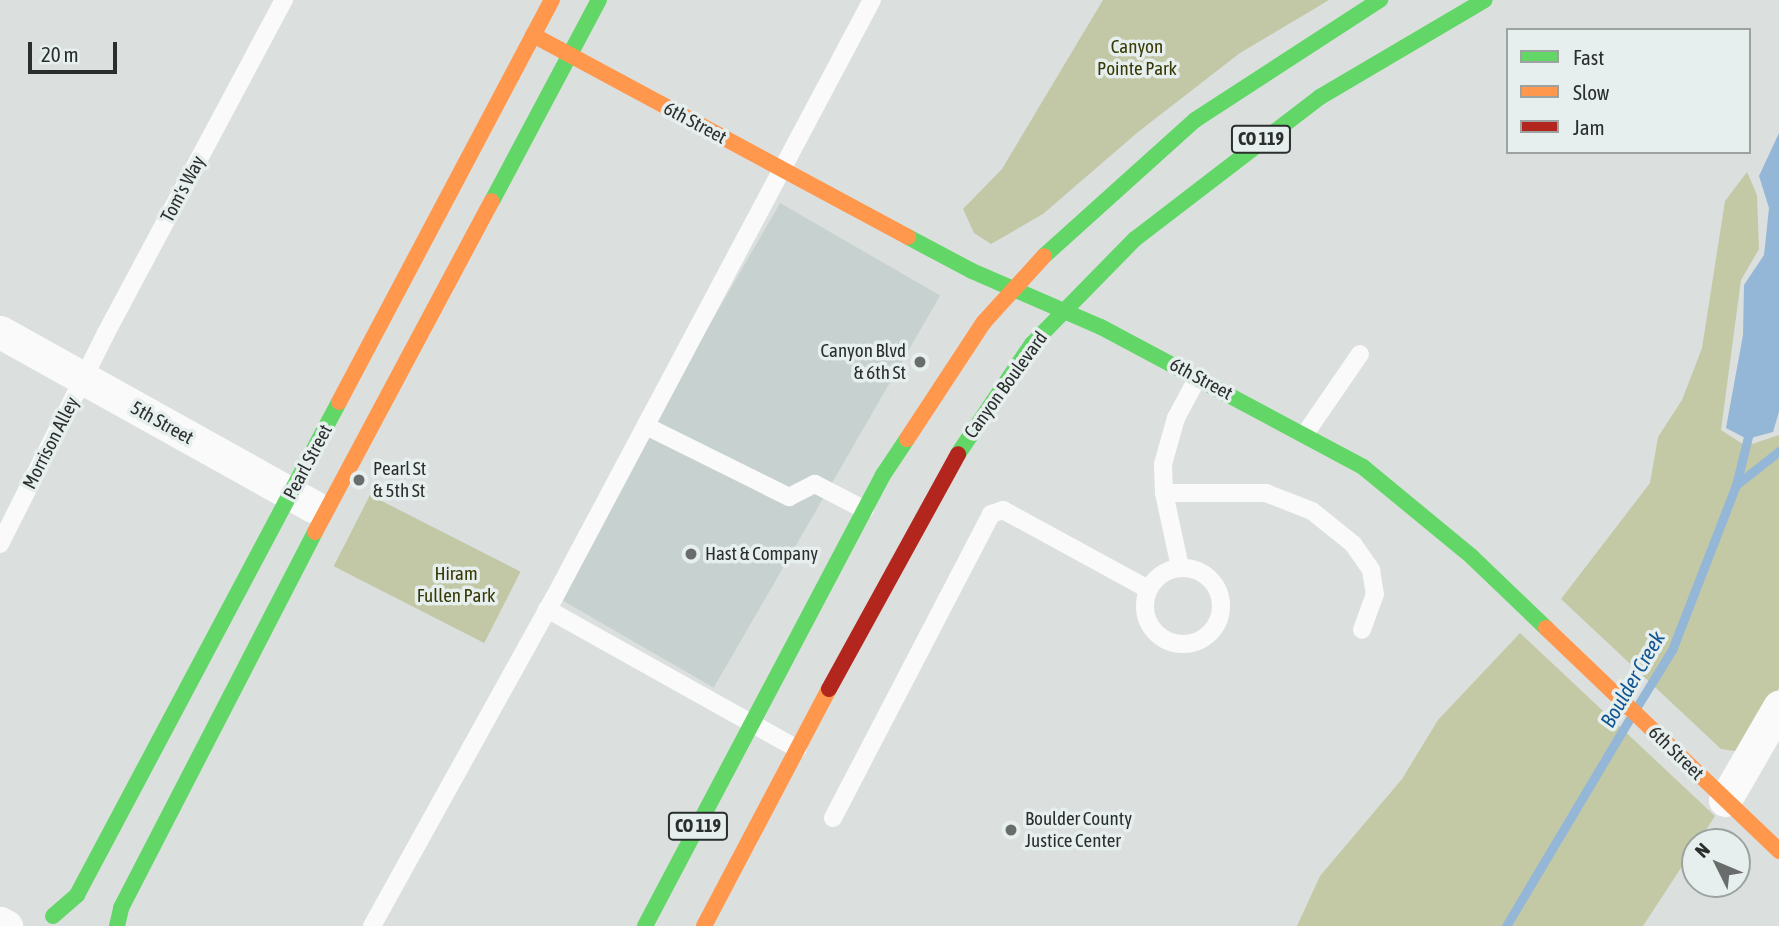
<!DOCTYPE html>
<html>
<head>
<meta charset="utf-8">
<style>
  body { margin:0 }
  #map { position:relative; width:1779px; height:926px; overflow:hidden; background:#dbe0df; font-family:"Asap Condensed",sans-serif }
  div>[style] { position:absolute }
  .built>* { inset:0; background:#c7d2d0; transform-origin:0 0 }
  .green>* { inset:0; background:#c2c7a6; transform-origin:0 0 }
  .forest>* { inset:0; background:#c3c9a5 }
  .water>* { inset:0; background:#94b6d7 }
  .stream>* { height:9px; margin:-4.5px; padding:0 4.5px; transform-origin:4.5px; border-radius:4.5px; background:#94b6d7 }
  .lane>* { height:18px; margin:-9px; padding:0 9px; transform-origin:9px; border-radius:9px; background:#fafafa }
  .lane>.ring { margin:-9px; padding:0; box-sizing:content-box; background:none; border:18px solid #fafafa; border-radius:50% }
  .street>* { height:33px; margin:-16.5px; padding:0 16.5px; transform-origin:16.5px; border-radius:16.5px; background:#fafafa }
  .fast>* { height:16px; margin:-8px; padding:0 8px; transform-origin:8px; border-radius:8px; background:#63d668 }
  .slow>* { height:16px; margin:-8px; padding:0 8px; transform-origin:8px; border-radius:8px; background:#ff974d }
  .jam>* { height:16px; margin:-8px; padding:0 8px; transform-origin:8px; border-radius:8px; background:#b3261e }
  .dots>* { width:19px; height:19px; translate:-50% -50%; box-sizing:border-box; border:4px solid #e6efed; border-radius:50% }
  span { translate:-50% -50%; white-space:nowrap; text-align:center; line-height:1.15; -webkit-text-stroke:7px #e6efed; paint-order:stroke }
  .shield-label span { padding:2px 5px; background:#e6efed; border:2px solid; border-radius:5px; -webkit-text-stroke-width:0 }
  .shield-label { font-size:18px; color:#2a2e2d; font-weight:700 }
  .park-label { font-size:19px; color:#363905 }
  .street-label { font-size:19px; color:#2a2e2d }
  .poi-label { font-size:19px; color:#2a2e2d }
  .right { translate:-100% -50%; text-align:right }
  .left { translate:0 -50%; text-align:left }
  .water-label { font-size:21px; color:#115692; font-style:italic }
  .legend { position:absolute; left:1506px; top:28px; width:245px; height:126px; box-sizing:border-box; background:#e6efed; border:2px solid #9ba2a0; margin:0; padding:9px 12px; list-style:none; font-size:21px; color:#2a2e2d }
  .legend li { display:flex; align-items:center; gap:14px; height:35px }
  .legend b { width:35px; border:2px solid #9ba2a0 }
  .north { position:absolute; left:1681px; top:828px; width:70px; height:70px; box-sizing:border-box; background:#e6efed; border:2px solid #9ba2a0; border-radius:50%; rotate:313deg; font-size:19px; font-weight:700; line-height:28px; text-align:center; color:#2a2e2d }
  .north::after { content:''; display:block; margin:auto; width:24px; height:32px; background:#686c6b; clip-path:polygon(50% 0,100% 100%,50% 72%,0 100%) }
  .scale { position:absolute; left:28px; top:42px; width:89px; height:32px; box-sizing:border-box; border:4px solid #2a2e2d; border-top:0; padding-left:9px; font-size:21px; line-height:24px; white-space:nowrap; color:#2a2e2d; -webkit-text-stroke:5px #e6efed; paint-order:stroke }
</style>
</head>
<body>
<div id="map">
  <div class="built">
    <div style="left:780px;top:203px;width:185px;height:453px;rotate:30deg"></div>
  </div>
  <div class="green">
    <div style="clip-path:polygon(1103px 0,1329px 0,1240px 53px,1138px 132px,1043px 214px,991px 244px,974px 233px,963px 209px,1002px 169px)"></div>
    <div style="left:370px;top:495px;width:169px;height:80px;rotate:27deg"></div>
  </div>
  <div class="forest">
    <div style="clip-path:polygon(1747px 172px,1757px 195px,1759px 249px,1741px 280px,1721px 430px,1746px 446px,1779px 435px,1779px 688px,1741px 752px,1721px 749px,1561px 599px,1650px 483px,1658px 437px,1682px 400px,1702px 348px,1725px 201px)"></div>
    <div style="clip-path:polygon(1520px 633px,1715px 816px,1643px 926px,1297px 926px,1320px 876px,1402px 779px,1438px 720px)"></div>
  </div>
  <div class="water">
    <div style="clip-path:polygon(1779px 133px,1779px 412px,1773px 432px,1747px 439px,1726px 428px,1743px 335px,1744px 285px,1764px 255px,1769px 208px,1759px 176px)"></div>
  </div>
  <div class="stream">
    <div style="left:1736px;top:485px;width:58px;rotate:-76deg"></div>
    <div style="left:1638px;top:705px;width:65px;rotate:-58.3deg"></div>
    <div style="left:1672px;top:650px;width:177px;rotate:-68.8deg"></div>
    <div style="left:1736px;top:485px;width:55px;rotate:-38.3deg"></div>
    <div style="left:1506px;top:926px;width:240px;rotate:-59.2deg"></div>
  </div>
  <div class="lane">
    <div style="left:646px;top:426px;width:160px;rotate:26.4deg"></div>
    <div style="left:789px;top:497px;width:29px;rotate:-27deg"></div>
    <div style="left:815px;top:484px;width:56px;rotate:27.5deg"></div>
    <div style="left:1305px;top:434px;width:97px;rotate:-55.5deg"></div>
    <div style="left:1164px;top:493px;width:102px"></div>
    <div style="left:1266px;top:493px;width:49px;rotate:21.4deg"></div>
    <div style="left:1312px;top:511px;width:53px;rotate:38.8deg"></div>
    <div style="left:1353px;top:544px;width:32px;rotate:55deg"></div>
    <div style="left:1371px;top:570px;width:24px;rotate:81deg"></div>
    <div style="left:1375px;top:594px;width:38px;rotate:110deg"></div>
    <div style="left:0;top:544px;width:236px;rotate:-63.3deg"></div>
    <div style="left:106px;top:333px;width:378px;rotate:-61.9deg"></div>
    <div style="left:1180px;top:567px;width:76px;rotate:-102.2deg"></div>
    <div style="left:1164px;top:493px;width:29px;rotate:-92deg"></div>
    <div style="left:1163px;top:464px;width:48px;rotate:-74.2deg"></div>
    <div style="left:1176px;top:418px;width:47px;rotate:-61.8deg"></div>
    <div class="ring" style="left:1145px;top:568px;width:58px;height:58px"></div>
    <div style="left:547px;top:609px;width:287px;rotate:29.2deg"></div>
    <div style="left:833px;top:818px;width:343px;rotate:-62.5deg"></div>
    <div style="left:991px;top:514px;width:13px;rotate:-18deg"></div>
    <div style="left:1003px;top:510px;width:165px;rotate:28.6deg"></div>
    <div style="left:372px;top:926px;width:375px;rotate:-61deg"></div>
    <div style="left:554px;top:598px;width:677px;rotate:-62deg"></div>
  </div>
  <div class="street">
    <div style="left:0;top:332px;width:358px;rotate:29.1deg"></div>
    <div style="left:1725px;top:800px;width:108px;rotate:-59.9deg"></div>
    <div style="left:0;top:923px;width:7px;rotate:27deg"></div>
  </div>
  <div class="fast">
    <div style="left:492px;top:201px;width:228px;rotate:-62deg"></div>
    <div style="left:908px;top:237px;width:72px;rotate:28deg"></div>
    <div style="left:972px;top:271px;width:141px;rotate:23.5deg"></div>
    <div style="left:1101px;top:327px;width:297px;rotate:28.1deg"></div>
    <div style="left:1363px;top:467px;width:141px;rotate:39.5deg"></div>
    <div style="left:1472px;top:557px;width:103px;rotate:43.8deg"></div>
    <div style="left:1044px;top:256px;width:203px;rotate:-42deg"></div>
    <div style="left:1195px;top:120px;width:221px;rotate:-33deg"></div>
    <div style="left:958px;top:454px;width:133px;rotate:-56.1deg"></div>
    <div style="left:1032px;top:344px;width:147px;rotate:-45.6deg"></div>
    <div style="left:1135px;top:239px;width:233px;rotate:-37.5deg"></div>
    <div style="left:1320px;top:97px;width:191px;rotate:-30.5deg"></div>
    <div style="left:53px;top:916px;width:32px;rotate:-41deg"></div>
    <div style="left:77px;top:895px;width:558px;rotate:-62.01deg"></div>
    <div style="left:117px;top:926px;width:18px;rotate:-77deg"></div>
    <div style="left:121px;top:908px;width:423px;rotate:-62.7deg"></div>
    <div style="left:645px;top:926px;width:510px;rotate:-62.18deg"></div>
    <div style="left:883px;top:475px;width:43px;rotate:-56.3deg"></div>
  </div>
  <div class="slow">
    <div style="left:533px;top:35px;width:426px;rotate:28.3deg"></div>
    <div style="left:339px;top:402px;width:455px;rotate:-62.1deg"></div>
    <div style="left:907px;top:439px;width:140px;rotate:-56.7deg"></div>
    <div style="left:984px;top:322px;width:89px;rotate:-47.7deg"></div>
    <div style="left:315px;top:532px;width:375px;rotate:-61.9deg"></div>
    <div style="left:1546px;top:628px;width:323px;rotate:43.7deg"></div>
    <div style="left:704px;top:926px;width:268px;rotate:-62.2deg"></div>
  </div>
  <div class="jam">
    <div style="left:829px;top:689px;width:268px;rotate:-61.2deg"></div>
  </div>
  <div class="dots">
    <div style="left:920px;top:362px;background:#686c6b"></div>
    <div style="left:359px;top:480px;background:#686c6b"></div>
    <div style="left:691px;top:554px;background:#686c6b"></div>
    <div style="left:1011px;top:830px;background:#686c6b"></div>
  </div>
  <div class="shield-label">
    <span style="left:1261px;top:139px">CO 119</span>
    <span style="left:698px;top:826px">CO 119</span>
  </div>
  <div class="park-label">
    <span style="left:1137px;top:58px">Canyon<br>Pointe Park</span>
    <span style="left:456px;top:585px">Hiram<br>Fullen Park</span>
  </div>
  <div class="street-label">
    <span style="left:695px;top:123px;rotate:28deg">6th Street</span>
    <span style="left:183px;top:189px;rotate:-62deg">Tom's Way</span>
    <span style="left:1201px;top:379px;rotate:28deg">6th Street</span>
    <span style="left:1006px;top:385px;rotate:-54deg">Canyon Boulevard</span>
    <span style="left:162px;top:423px;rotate:29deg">5th Street</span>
    <span style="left:51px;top:443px;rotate:-63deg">Morrison Alley</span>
    <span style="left:308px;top:462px;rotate:-62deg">Pearl Street</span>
    <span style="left:1676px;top:753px;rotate:44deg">6th Street</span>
  </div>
  <div class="poi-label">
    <span class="right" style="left:906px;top:362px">Canyon Blvd<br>&amp; 6th St</span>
    <span class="left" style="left:373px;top:480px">Pearl St<br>&amp; 5th St</span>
    <span class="left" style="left:705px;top:554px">Hast &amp; Company</span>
    <span class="left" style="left:1025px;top:830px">Boulder County<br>Justice Center</span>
  </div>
  <div class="water-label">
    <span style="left:1632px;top:679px;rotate:-60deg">Boulder Creek</span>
  </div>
  <ul class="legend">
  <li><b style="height:9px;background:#63d668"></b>Fast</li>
  <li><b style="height:9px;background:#ff974d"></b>Slow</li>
  <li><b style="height:9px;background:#b3261e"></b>Jam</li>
  </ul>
  <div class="north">N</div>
  <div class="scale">20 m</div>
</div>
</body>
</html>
